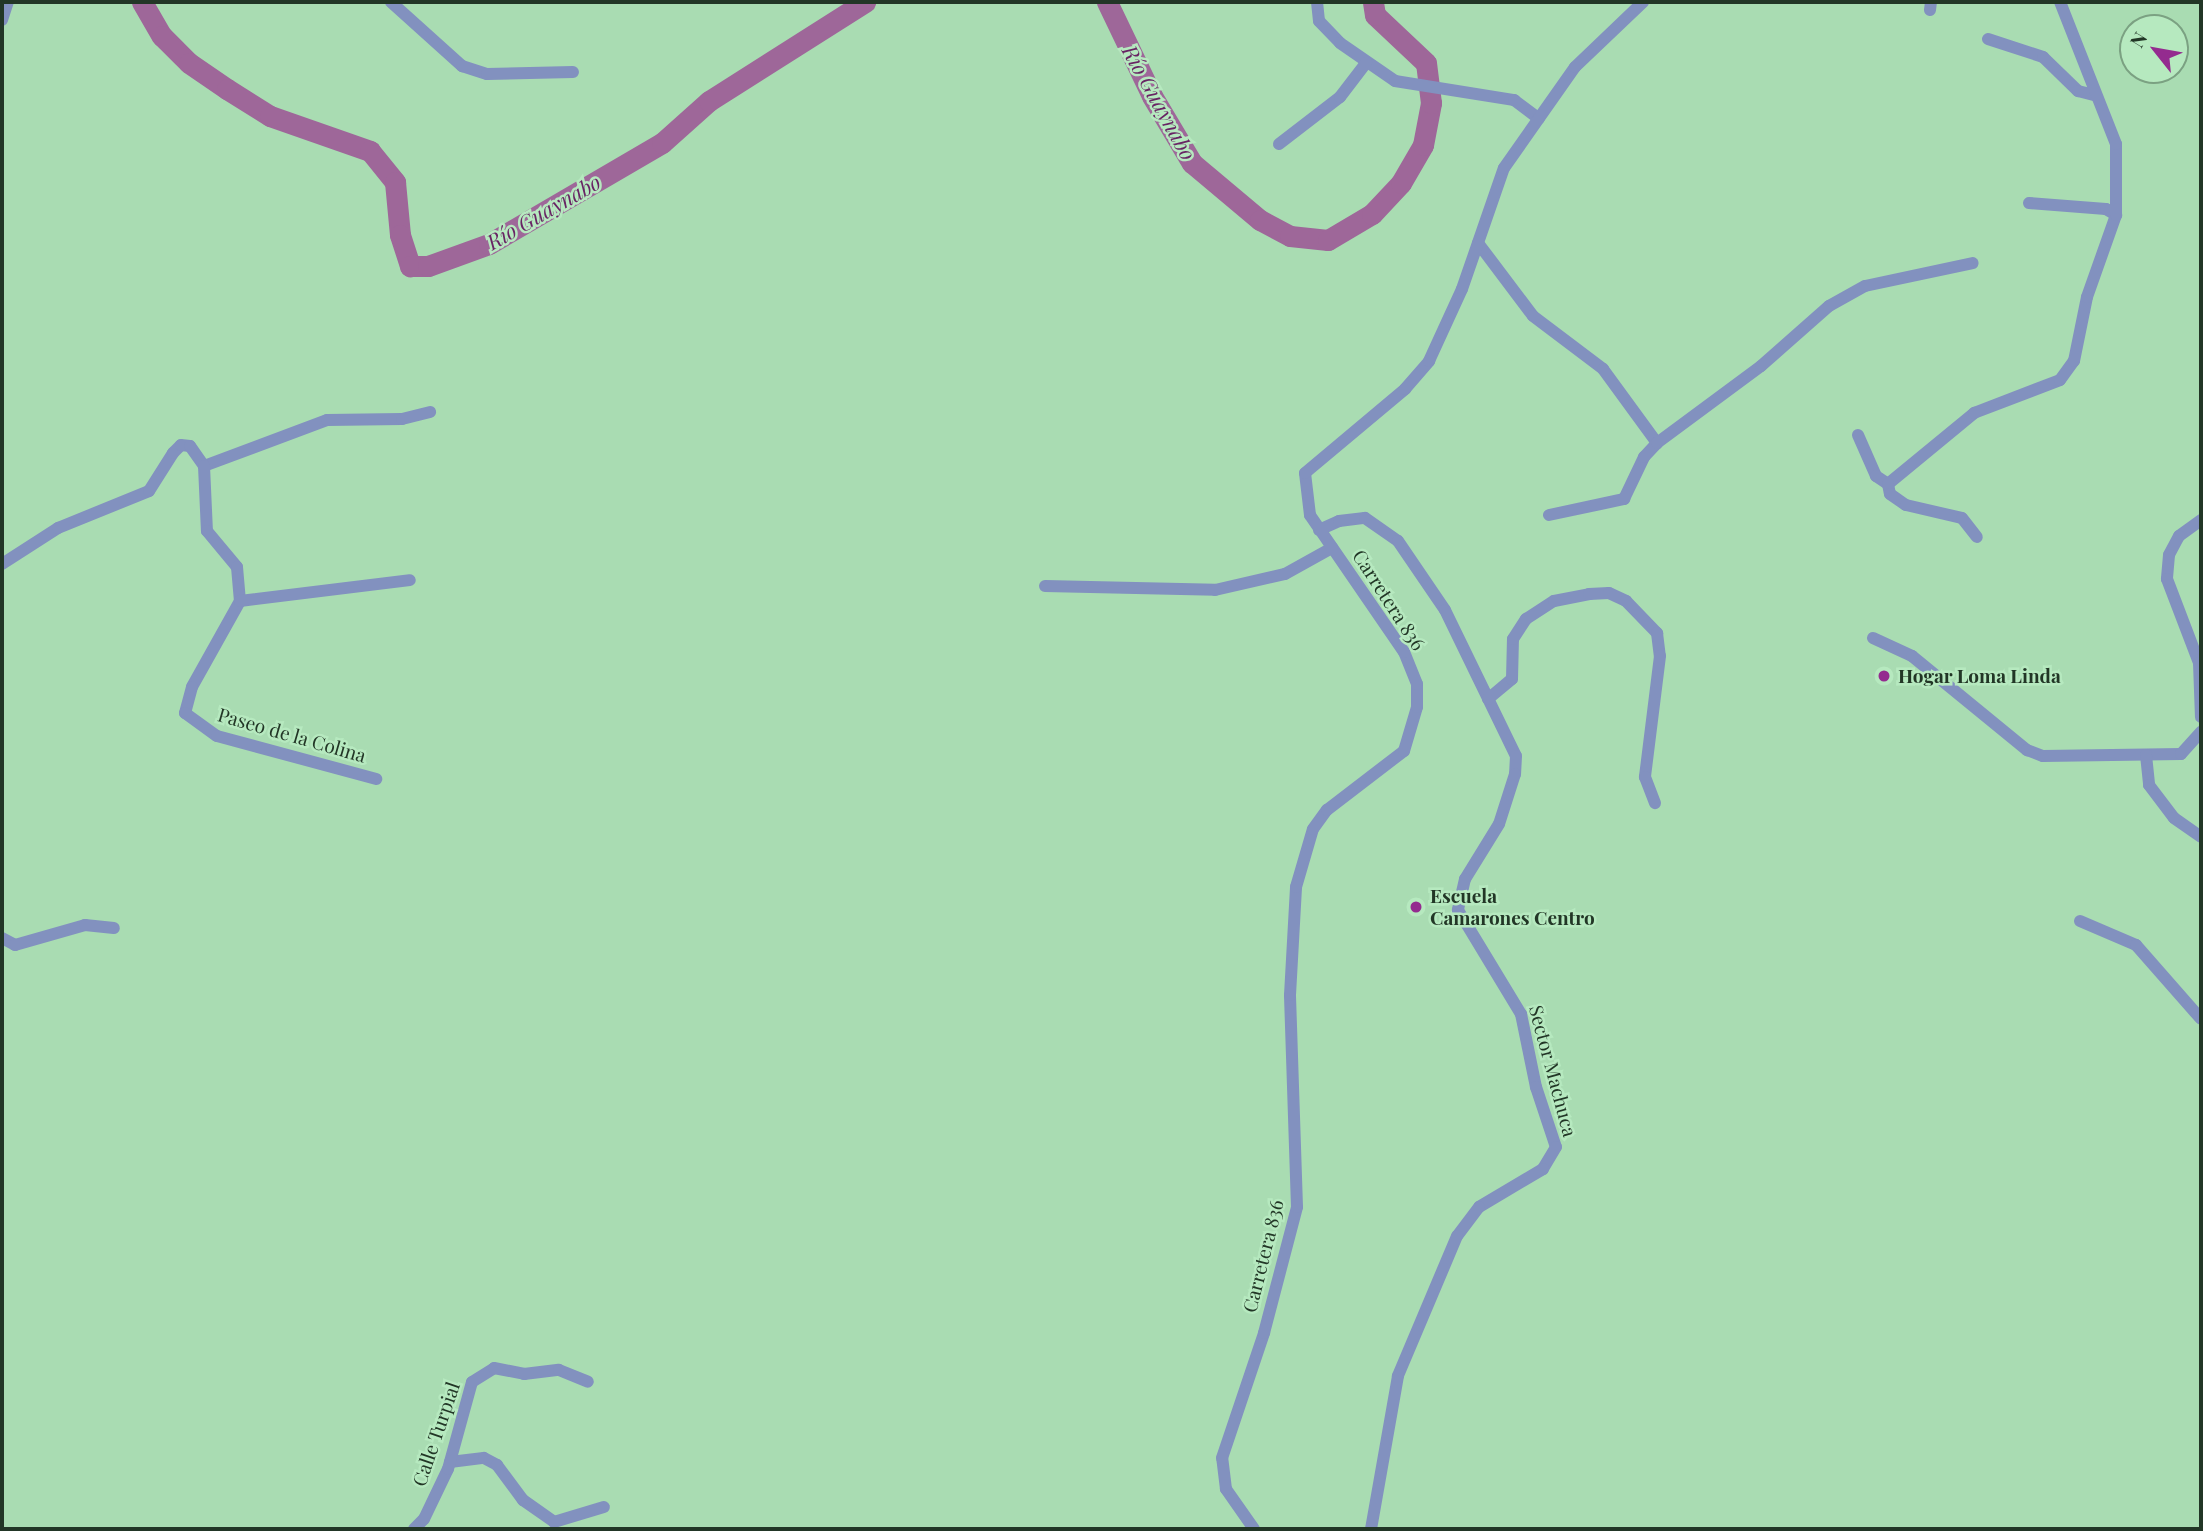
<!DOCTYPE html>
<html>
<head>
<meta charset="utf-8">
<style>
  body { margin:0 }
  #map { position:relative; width:2203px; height:1531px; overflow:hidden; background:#a9dcb2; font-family:"Playfair Display",serif }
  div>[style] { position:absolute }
  .river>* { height:21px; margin:-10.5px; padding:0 10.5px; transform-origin:10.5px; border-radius:10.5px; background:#9e6799 }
  .minor>* { height:12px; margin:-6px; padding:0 6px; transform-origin:6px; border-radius:6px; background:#8291bf }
  .dots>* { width:19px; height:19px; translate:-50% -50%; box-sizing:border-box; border:4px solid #b6e9bf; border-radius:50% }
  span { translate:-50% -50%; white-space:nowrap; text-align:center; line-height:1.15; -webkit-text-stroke:5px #b6e9bf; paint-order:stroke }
  .street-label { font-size:19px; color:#223626 }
  .poi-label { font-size:19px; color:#223626; font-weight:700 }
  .left { translate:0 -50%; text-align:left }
  .water-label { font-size:21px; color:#682464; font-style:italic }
  .frame { position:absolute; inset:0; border:4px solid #223626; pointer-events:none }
  .north { position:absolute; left:2119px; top:14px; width:70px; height:70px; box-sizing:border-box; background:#b6e9bf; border:2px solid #7ba182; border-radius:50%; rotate:301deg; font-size:19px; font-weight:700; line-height:28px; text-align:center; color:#223626 }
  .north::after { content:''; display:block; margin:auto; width:24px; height:32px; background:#942b8f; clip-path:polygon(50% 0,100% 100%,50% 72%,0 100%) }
</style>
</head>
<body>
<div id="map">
  <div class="river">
    <div style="left:142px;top:2px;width:39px;rotate:60deg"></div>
    <div style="left:162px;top:36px;width:38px;rotate:45deg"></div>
    <div style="left:189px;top:63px;width:46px;rotate:34.4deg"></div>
    <div style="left:227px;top:89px;width:51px;rotate:32.1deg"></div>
    <div style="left:270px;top:116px;width:106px;rotate:19.3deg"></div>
    <div style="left:370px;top:151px;width:40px;rotate:51deg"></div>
    <div style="left:395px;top:182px;width:53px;rotate:84.6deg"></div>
    <div style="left:400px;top:235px;width:33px;rotate:72deg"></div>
    <div style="left:410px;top:266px;width:18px"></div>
    <div style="left:428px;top:266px;width:65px;rotate:-19.8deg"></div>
    <div style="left:489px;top:244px;width:200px;rotate:-30.3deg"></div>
    <div style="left:662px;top:143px;width:63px;rotate:-41.8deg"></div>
    <div style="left:709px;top:101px;width:185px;rotate:-32.4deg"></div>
    <div style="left:1107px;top:2px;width:104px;rotate:64.4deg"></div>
    <div style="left:1152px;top:96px;width:78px;rotate:59.2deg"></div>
    <div style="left:1192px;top:163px;width:89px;rotate:40deg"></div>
    <div style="left:1260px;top:220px;width:34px;rotate:28deg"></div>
    <div style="left:1290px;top:236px;width:38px;rotate:6deg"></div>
    <div style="left:1328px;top:240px;width:51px;rotate:-30.6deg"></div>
    <div style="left:1372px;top:214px;width:42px;rotate:-46.9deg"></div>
    <div style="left:1401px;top:183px;width:44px;rotate:-59.9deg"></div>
    <div style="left:1423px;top:145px;width:43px;rotate:-79.2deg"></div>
    <div style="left:1431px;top:103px;width:40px;rotate:-97.1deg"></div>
    <div style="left:1426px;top:63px;width:70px;rotate:-136.7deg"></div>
    <div style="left:1375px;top:15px;width:13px;rotate:-99deg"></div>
  </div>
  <div class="minor">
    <div style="left:391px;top:2px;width:96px;rotate:42deg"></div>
    <div style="left:462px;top:66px;width:26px;rotate:18deg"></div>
    <div style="left:487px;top:74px;width:86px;rotate:-1.3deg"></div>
    <div style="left:1317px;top:2px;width:19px;rotate:84deg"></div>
    <div style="left:1319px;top:21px;width:30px;rotate:46deg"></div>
    <div style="left:1340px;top:43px;width:67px;rotate:34.6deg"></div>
    <div style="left:1395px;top:81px;width:121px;rotate:9.1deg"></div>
    <div style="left:1514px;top:100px;width:31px;rotate:37deg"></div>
    <div style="left:1930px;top:10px;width:8px;rotate:-83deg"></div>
    <div style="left:2px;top:20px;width:19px;rotate:-72deg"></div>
    <div style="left:1988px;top:39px;width:58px;rotate:18.1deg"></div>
    <div style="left:2043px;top:57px;width:49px;rotate:44.2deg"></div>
    <div style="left:2078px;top:91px;width:16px;rotate:14deg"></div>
    <div style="left:1279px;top:144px;width:77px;rotate:-37.6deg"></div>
    <div style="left:1340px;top:97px;width:43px;rotate:-52.6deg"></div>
    <div style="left:2029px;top:203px;width:77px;rotate:4.5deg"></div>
    <div style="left:2106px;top:209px;width:12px;rotate:31deg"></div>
    <div style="left:1478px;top:243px;width:91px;rotate:53deg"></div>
    <div style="left:1533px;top:316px;width:88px;rotate:37.1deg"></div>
    <div style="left:1603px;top:369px;width:92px;rotate:53.9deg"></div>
    <div style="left:1858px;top:435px;width:45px;rotate:66.3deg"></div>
    <div style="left:1876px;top:476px;width:14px;rotate:34deg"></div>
    <div style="left:1888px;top:484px;width:112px;rotate:-39.5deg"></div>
    <div style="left:1974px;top:413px;width:92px;rotate:-21deg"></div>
    <div style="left:2060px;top:380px;width:24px;rotate:-54deg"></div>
    <div style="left:2074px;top:361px;width:65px;rotate:-78.5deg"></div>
    <div style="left:2087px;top:297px;width:87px;rotate:-70.5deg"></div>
    <div style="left:2116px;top:215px;width:71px;rotate:-90deg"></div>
    <div style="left:2116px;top:144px;width:153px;rotate:-111.5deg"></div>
    <div style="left:204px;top:466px;width:131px;rotate:-20.5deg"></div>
    <div style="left:327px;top:420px;width:75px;rotate:-0.8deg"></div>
    <div style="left:402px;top:419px;width:29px;rotate:-14deg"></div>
    <div style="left:1888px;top:484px;width:10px;rotate:79deg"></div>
    <div style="left:1890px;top:494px;width:19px;rotate:35deg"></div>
    <div style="left:1906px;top:505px;width:57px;rotate:13.1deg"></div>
    <div style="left:1962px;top:518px;width:24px;rotate:52deg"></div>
    <div style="left:1549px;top:515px;width:77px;rotate:-12deg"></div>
    <div style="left:1624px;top:499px;width:47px;rotate:-64.5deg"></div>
    <div style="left:1644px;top:457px;width:19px;rotate:-47deg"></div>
    <div style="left:1657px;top:443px;width:129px;rotate:-36.5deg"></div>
    <div style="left:1761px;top:366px;width:91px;rotate:-41.4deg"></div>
    <div style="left:1829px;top:306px;width:41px;rotate:-29.1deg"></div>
    <div style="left:1865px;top:286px;width:110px;rotate:-12deg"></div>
    <div style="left:2201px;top:520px;width:27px;rotate:144deg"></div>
    <div style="left:2179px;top:536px;width:21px;rotate:118deg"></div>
    <div style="left:2169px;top:555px;width:24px;rotate:95deg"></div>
    <div style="left:2167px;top:579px;width:90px;rotate:69.1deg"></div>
    <div style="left:2199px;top:663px;width:54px;rotate:87.9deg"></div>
    <div style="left:1319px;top:530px;width:22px;rotate:-24deg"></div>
    <div style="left:1339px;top:521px;width:26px;rotate:-7deg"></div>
    <div style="left:1365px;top:518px;width:40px;rotate:34.9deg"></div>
    <div style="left:1398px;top:541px;width:83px;rotate:55.7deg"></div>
    <div style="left:1445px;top:610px;width:162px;rotate:64.1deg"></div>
    <div style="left:1516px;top:756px;width:18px;rotate:93deg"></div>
    <div style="left:1515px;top:774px;width:52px;rotate:107.7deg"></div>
    <div style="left:1499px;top:824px;width:65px;rotate:121.7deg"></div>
    <div style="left:1465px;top:879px;width:32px;rotate:103deg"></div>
    <div style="left:1458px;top:910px;width:122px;rotate:58.8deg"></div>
    <div style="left:1521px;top:1014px;width:75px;rotate:78.4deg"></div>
    <div style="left:1536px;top:1087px;width:63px;rotate:71.6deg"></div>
    <div style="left:1556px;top:1147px;width:26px;rotate:121deg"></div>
    <div style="left:1543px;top:1169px;width:74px;rotate:149.3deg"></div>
    <div style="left:1479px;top:1207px;width:36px;rotate:127deg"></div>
    <div style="left:1457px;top:1236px;width:152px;rotate:112.9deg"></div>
    <div style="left:1398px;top:1376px;width:155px;rotate:100deg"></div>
    <div style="left:2px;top:564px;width:67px;rotate:-32.7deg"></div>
    <div style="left:58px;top:528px;width:98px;rotate:-22.1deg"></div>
    <div style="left:149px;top:491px;width:45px;rotate:-57.7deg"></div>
    <div style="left:173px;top:453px;width:11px;rotate:-45deg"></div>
    <div style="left:181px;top:445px;width:9px;rotate:6deg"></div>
    <div style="left:190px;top:446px;width:24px;rotate:55deg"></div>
    <div style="left:204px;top:466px;width:65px;rotate:87.4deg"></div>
    <div style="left:207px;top:531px;width:47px;rotate:50.2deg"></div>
    <div style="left:237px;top:567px;width:34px;rotate:85deg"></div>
    <div style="left:240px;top:601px;width:98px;rotate:119.2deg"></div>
    <div style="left:192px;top:687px;width:27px;rotate:105deg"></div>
    <div style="left:185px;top:713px;width:39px;rotate:36deg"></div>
    <div style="left:217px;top:736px;width:165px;rotate:15.1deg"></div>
    <div style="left:1045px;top:586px;width:170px;rotate:1.3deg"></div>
    <div style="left:1215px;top:590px;width:72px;rotate:-12.9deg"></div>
    <div style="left:1285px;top:574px;width:54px;rotate:-29deg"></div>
    <div style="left:240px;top:601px;width:171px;rotate:-7deg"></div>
    <div style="left:1873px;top:638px;width:43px;rotate:24.8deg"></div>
    <div style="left:1912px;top:656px;width:149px;rotate:39.3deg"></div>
    <div style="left:2027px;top:750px;width:17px;rotate:21deg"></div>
    <div style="left:2043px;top:756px;width:138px;rotate:-0.8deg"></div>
    <div style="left:2181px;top:754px;width:30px;rotate:-48deg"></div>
    <div style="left:1488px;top:699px;width:31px;rotate:-40deg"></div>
    <div style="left:1512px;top:679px;width:40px;rotate:-88.6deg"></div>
    <div style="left:1513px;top:639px;width:24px;rotate:-57deg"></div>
    <div style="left:1526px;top:619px;width:33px;rotate:-33deg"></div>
    <div style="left:1554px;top:601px;width:36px;rotate:-11deg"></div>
    <div style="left:1589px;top:594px;width:20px;rotate:-3deg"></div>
    <div style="left:1609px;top:593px;width:19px;rotate:25deg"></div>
    <div style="left:1626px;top:601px;width:45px;rotate:45.9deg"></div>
    <div style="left:1657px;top:633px;width:23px;rotate:83deg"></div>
    <div style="left:1660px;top:656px;width:122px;rotate:97.1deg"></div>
    <div style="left:1645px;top:777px;width:28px;rotate:69deg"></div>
    <div style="left:2146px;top:755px;width:30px;rotate:84deg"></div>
    <div style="left:2149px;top:785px;width:41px;rotate:52.9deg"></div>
    <div style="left:2174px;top:818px;width:33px;rotate:35deg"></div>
    <div style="left:2080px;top:921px;width:61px;rotate:23.2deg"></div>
    <div style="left:2136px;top:945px;width:98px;rotate:48.7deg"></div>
    <div style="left:2px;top:938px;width:15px;rotate:28deg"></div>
    <div style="left:15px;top:945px;width:73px;rotate:-15.9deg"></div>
    <div style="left:85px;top:925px;width:29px;rotate:6deg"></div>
    <div style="left:450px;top:1462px;width:34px;rotate:-7deg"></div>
    <div style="left:484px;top:1458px;width:15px;rotate:28deg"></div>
    <div style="left:497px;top:1465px;width:44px;rotate:53.4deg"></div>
    <div style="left:523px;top:1500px;width:38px;rotate:35deg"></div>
    <div style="left:554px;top:1522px;width:52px;rotate:-16.7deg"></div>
    <div style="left:414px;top:1529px;width:14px;rotate:-45deg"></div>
    <div style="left:424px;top:1519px;width:55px;rotate:-64.4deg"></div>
    <div style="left:448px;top:1469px;width:90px;rotate:-74.6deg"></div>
    <div style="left:472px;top:1382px;width:26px;rotate:-32deg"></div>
    <div style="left:494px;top:1368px;width:31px;rotate:11deg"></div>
    <div style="left:524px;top:1374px;width:35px;rotate:-7deg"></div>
    <div style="left:559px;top:1370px;width:31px;rotate:22deg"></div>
    <div style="left:1254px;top:1529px;width:49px;rotate:-125deg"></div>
    <div style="left:1226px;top:1489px;width:31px;rotate:-97deg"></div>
    <div style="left:1222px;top:1458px;width:132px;rotate:-71.4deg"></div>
    <div style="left:1264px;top:1333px;width:130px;rotate:-75.3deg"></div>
    <div style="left:1297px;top:1207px;width:212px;rotate:-91.9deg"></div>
    <div style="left:1290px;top:995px;width:108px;rotate:-86.8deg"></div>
    <div style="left:1296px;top:887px;width:60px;rotate:-73.7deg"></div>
    <div style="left:1313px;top:829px;width:24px;rotate:-54deg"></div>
    <div style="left:1327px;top:810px;width:97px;rotate:-37.5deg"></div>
    <div style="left:1404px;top:751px;width:46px;rotate:-73.5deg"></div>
    <div style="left:1417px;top:707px;width:23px;rotate:-90deg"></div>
    <div style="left:1417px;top:684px;width:35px;rotate:-112deg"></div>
    <div style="left:1404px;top:652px;width:166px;rotate:-124.5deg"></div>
    <div style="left:1310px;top:515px;width:42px;rotate:-96.8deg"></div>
    <div style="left:1305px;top:473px;width:131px;rotate:-40deg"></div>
    <div style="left:1405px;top:389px;width:37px;rotate:-49deg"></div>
    <div style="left:1429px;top:361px;width:79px;rotate:-65.4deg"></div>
    <div style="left:1462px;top:289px;width:128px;rotate:-70.9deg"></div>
    <div style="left:1504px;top:168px;width:123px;rotate:-54.9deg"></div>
    <div style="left:1575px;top:67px;width:94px;rotate:-43.7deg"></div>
  </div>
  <div class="dots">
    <div style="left:1884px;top:676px;background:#942b8f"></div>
    <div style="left:1416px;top:907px;background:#942b8f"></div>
  </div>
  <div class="street-label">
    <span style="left:1389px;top:600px;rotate:57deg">Carretera 836</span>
    <span style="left:292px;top:735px;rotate:16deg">Paseo de la Colina</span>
    <span style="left:1553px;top:1071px;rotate:75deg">Sector Machuca</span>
    <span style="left:1263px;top:1256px;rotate:-76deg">Carretera 836</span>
    <span style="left:436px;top:1434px;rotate:-71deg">Calle Turpial</span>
  </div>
  <div class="poi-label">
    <span class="left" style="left:1898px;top:676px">Hogar Loma Linda</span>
    <span class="left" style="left:1430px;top:907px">Escuela<br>Camarones Centro</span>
  </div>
  <div class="water-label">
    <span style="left:1160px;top:102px;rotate:61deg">Río Guaynabo</span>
    <span style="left:543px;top:211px;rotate:-30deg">Río Guaynabo</span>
  </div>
  <div class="frame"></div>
  <div class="north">N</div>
</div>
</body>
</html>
